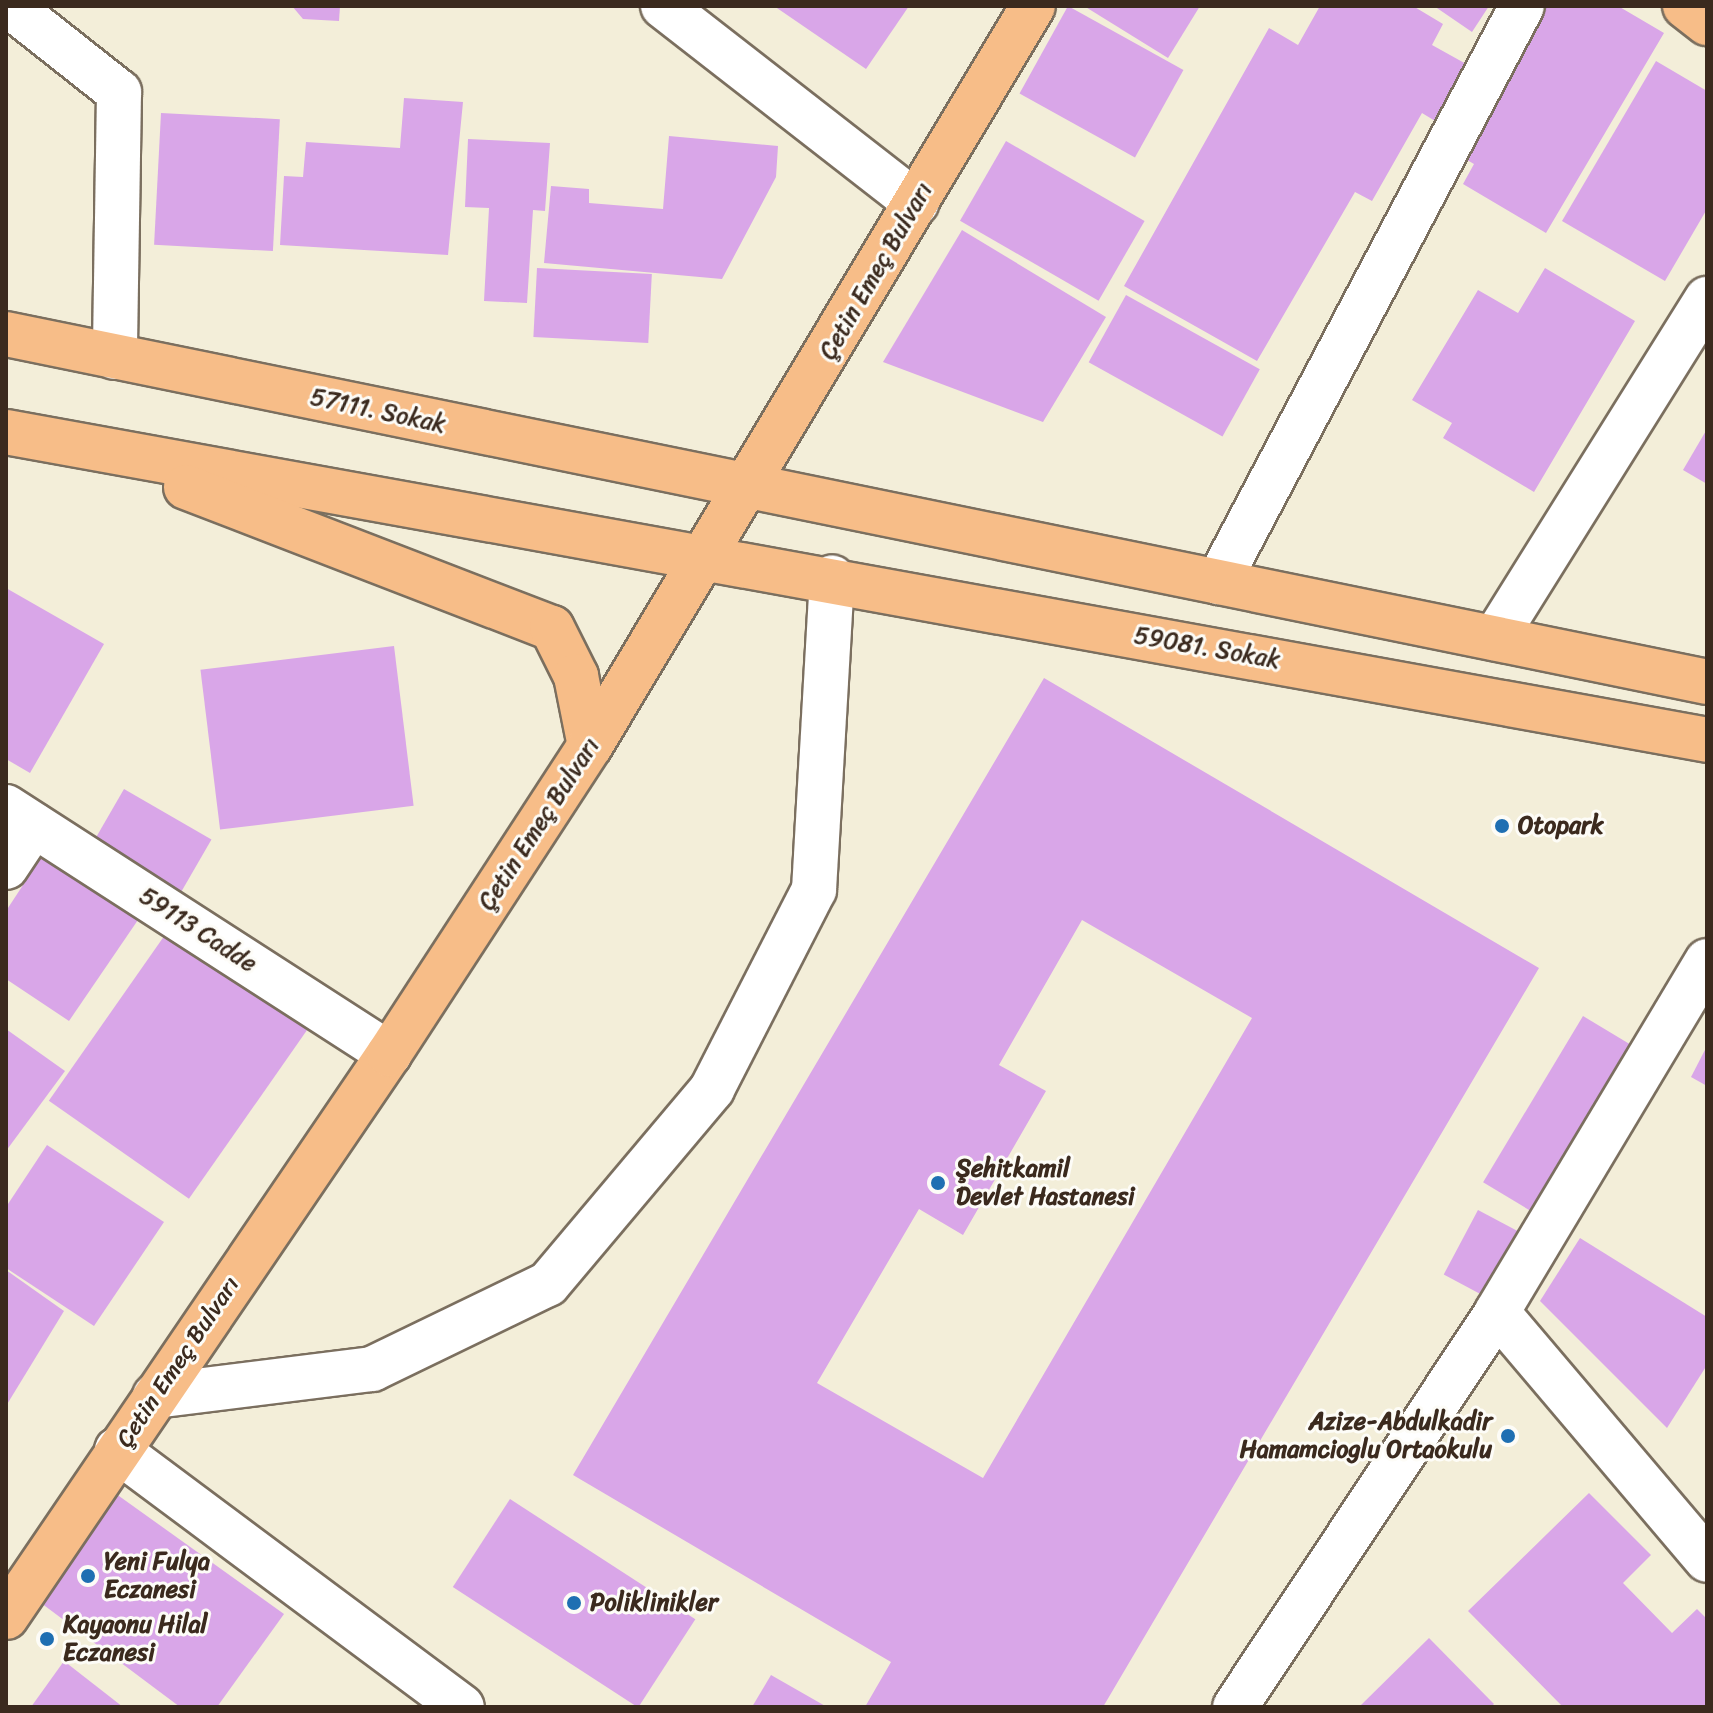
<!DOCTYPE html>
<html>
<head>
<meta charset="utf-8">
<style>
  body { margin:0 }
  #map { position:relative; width:1713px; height:1713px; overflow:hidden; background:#f3eed9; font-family:Sriracha,sans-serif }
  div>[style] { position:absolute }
  .building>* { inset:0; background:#d9a6e8; transform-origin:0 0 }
  .roads { filter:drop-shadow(2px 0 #7b6f5f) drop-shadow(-2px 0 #7b6f5f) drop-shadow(0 2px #7b6f5f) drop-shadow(0 -2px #7b6f5f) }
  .minor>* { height:44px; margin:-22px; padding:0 22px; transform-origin:22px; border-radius:22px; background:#fff }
  .major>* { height:44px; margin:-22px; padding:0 22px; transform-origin:22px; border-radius:22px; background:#f7bd88 }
  .dots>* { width:22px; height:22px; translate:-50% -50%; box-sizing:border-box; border:4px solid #fdfcf7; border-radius:50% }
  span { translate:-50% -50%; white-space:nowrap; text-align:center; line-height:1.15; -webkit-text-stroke:6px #fdfcf7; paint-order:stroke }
  .street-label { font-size:24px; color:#3b2a1e }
  .poi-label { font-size:24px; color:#3b2a1e; font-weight:700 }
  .left { translate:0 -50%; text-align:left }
  .right { translate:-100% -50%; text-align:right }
  .frame { position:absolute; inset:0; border:8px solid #3b2a1e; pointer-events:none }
</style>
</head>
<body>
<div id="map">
  <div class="building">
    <div style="clip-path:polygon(292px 6px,340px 6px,339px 21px,303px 19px)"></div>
    <div style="clip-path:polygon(774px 6px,909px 6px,866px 69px)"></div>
    <div style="left:1068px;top:6px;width:132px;height:100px;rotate:29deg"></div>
    <div style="clip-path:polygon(1084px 6px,1200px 6px,1168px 58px)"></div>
    <div style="clip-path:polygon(1320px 6px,1413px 6px,1443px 24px,1432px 45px,1477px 70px,1445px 127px,1422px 113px,1372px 201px,1355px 192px,1257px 361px,1124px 286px,1269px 28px,1298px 45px)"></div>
    <div style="clip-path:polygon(1434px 6px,1489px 6px,1472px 32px)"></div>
    <div style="clip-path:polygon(1543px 6px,1618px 6px,1664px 33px,1546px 233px,1463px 184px,1474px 164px,1455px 153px)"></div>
    <div style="clip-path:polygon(1656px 61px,1707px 91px,1707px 209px,1665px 281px,1562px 221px)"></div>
    <div style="clip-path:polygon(404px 98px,463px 102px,448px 255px,280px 245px,284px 176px,303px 177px,306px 142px,400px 148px)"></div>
    <div style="left:161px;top:113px;width:119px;height:132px;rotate:3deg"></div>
    <div style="clip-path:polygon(669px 136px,778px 146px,776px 177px,722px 279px,544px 263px,551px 186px,589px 189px,589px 203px,663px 209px)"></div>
    <div style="clip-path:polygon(468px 139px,550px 143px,545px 211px,533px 210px,527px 303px,484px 301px,489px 208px,465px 207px)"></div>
    <div style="left:1006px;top:141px;width:160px;height:92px;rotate:30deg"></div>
    <div style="clip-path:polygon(962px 230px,1106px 317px,1043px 422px,883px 362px)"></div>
    <div style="left:537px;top:268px;width:115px;height:69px;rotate:3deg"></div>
    <div style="clip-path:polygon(1545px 268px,1635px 321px,1534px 492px,1443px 438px,1452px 423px,1412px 400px,1478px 290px,1518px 313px)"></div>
    <div style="left:1126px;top:295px;width:153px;height:77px;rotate:29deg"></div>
    <div style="clip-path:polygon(1707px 429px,1707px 484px,1683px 470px)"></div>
    <div style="clip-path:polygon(6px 588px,104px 644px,30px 773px,6px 759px)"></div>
    <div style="left:394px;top:646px;width:161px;height:195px;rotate:83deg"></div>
    <div style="clip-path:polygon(evenodd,1044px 678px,1539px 968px,1103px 1707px,865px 1707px,891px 1662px,573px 1475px,1044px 678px,1082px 920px,1252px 1018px,983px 1478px,817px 1383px,919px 1209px,963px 1235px,1046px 1091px,999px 1065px,1082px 920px)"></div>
    <div style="left:124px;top:789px;width:101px;height:63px;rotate:30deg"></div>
    <div style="clip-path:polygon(44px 853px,140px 917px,69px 1021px,6px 979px,6px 911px)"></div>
    <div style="left:167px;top:932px;width:171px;height:206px;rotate:35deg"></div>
    <div style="left:1583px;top:1016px;width:64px;height:194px;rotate:31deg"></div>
    <div style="clip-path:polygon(6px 1029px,65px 1071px,6px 1151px)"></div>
    <div style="clip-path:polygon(1707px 1046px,1707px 1086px,1691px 1077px)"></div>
    <div style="clip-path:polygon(47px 1145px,164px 1222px,94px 1326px,6px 1268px,6px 1207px)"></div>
    <div style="left:1478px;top:1210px;width:59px;height:73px;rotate:28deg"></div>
    <div style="clip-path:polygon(1580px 1238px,1707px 1317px,1707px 1365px,1667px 1428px,1540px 1301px)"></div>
    <div style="clip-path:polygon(6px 1270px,64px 1311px,6px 1406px)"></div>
    <div style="clip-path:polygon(112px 1491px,284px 1614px,217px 1707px,180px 1707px,37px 1600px)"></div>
    <div style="clip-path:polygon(1589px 1493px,1651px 1555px,1623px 1583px,1672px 1633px,1697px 1609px,1707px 1619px,1707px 1707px,1563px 1707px,1468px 1611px)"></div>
    <div style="left:510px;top:1499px;width:221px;height:105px;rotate:33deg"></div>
    <div style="clip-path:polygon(1429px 1638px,1494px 1704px,1491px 1707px,1359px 1707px)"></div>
    <div style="clip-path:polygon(64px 1661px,123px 1707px,31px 1707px)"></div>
    <div style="clip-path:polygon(771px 1675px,827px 1707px,752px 1707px)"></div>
  </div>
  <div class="roads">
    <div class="minor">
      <div style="left:10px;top:6px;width:139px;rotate:38.3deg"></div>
      <div style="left:119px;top:92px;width:265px;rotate:90.9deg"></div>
      <div style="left:663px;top:6px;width:321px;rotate:37.9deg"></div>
      <div style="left:1218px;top:582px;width:651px;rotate:-62.18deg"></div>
      <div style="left:1495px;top:638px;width:400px;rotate:-58deg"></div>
      <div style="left:6px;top:807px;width:456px;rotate:32.8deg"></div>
      <div style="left:6px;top:867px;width:50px;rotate:-56.3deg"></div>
      <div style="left:1497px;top:1312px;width:325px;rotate:49.7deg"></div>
      <div style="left:155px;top:1396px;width:219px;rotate:-7.1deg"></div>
      <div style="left:372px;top:1369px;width:195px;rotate:-25.8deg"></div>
      <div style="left:548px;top:1284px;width:255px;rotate:-49.9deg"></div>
      <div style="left:712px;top:1089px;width:224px;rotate:-62.9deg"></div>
      <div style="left:814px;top:890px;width:313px;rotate:-86.7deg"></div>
      <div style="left:117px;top:1450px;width:430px;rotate:36.7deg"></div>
      <div style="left:1235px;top:1707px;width:474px;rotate:-56.4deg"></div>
      <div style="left:1497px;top:1312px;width:409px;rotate:-59.1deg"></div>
    </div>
    <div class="major">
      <div style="left:1685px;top:6px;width:28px;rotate:38deg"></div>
      <div style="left:6px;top:334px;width:1736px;rotate:11.56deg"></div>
      <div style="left:6px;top:432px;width:1729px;rotate:10.26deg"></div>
      <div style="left:186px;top:487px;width:392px;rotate:21.1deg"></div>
      <div style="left:552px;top:628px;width:54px;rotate:63.4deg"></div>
      <div style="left:576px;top:676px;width:71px;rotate:78.7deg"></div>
      <div style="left:6px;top:1617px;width:681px;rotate:-55.77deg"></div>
      <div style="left:389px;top:1054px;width:368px;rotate:-56.9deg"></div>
      <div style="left:590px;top:746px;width:862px;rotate:-59.09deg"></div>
    </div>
  </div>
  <div class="dots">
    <div style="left:1502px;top:826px;background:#1f6fb2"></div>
    <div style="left:938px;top:1183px;background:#1f6fb2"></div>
    <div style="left:1508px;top:1436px;background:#1f6fb2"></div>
    <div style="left:88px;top:1576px;background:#1f6fb2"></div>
    <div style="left:574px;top:1603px;background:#1f6fb2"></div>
    <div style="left:47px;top:1639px;background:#1f6fb2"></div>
  </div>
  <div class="street-label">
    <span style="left:876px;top:271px;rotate:-60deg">Çetin Emeç Bulvarı</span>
    <span style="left:378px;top:411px;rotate:12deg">57111. Sokak</span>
    <span style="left:1207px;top:648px;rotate:10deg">59081. Sokak</span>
    <span style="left:539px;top:824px;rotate:-57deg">Çetin Emeç Bulvarı</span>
    <span style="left:198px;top:930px;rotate:33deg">59113 Cadde</span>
    <span style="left:178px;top:1362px;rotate:-56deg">Çetin Emeç Bulvarı</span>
  </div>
  <div class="poi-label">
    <span class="left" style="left:1518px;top:826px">Otopark</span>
    <span class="left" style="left:956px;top:1183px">Şehitkamil<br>Devlet Hastanesi</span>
    <span class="right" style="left:1492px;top:1436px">Azize-Abdulkadir<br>Hamamcioglu Ortaokulu</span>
    <span class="left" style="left:104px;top:1576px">Yeni Fulya<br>Eczanesi</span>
    <span class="left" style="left:590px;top:1603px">Poliklinikler</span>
    <span class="left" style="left:63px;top:1639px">Kayaonu Hilal<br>Eczanesi</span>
  </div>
  <div class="frame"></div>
</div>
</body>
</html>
